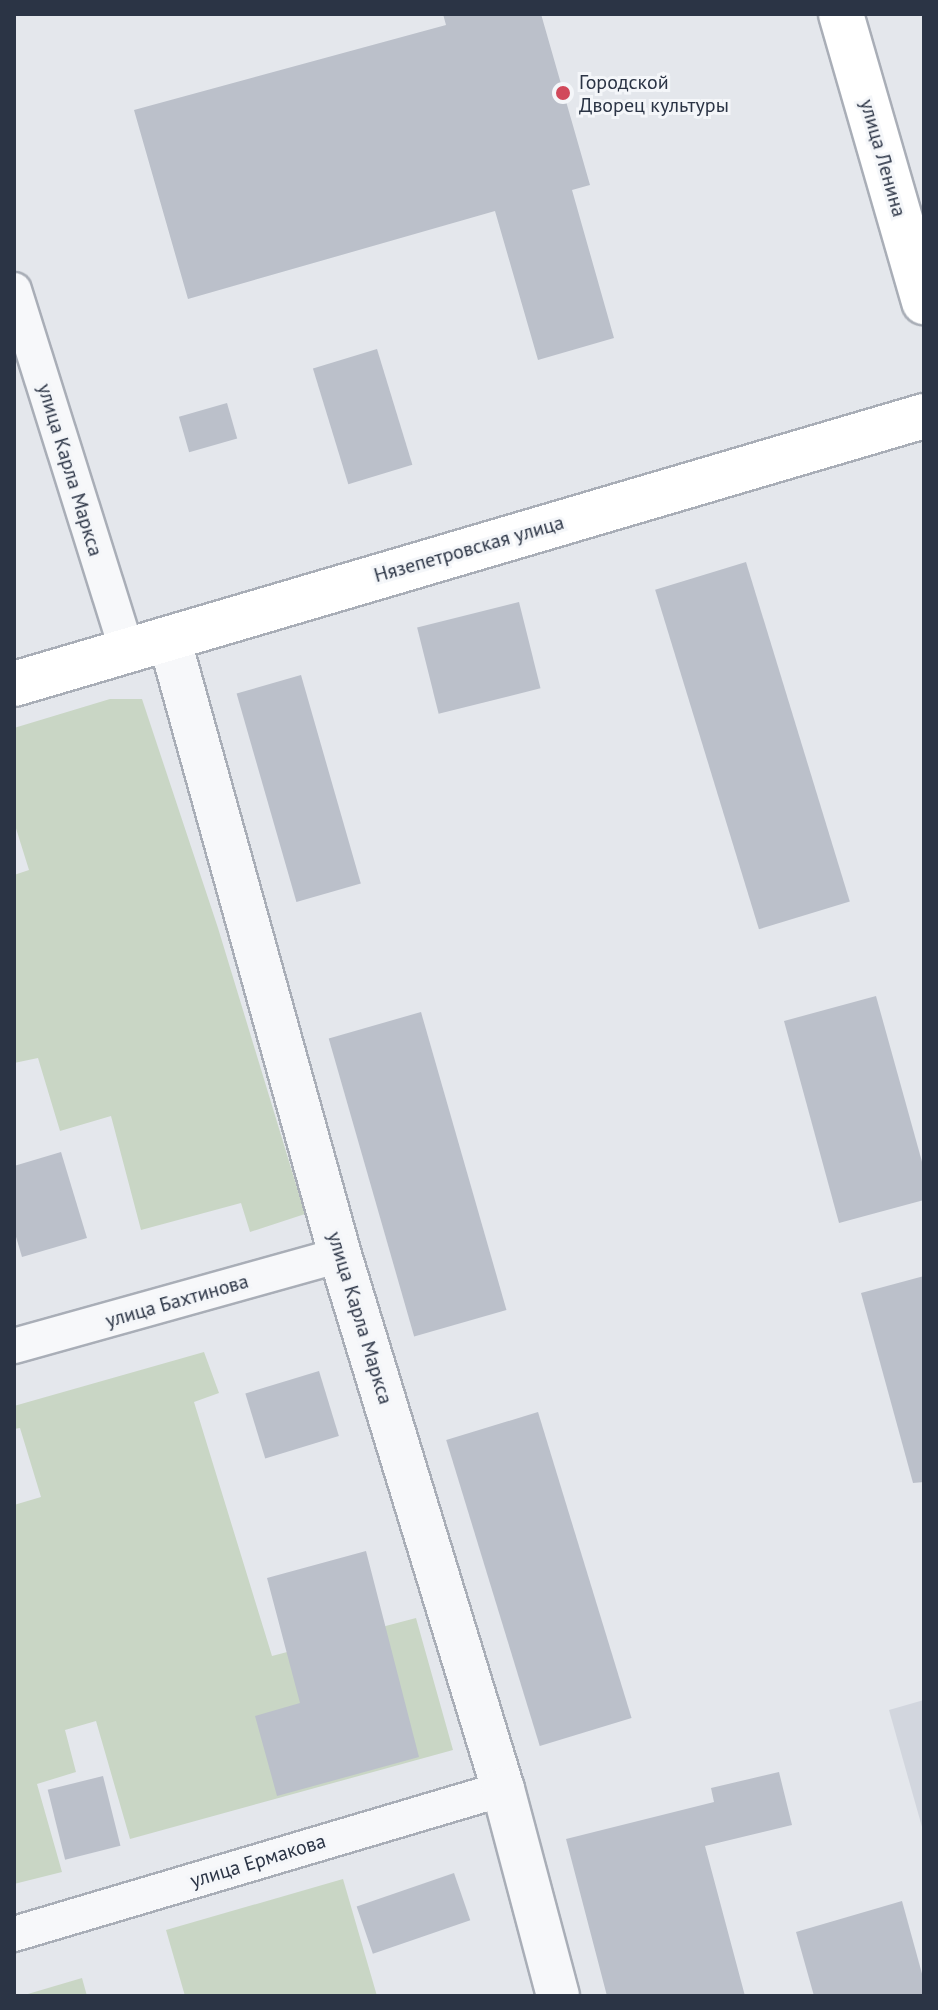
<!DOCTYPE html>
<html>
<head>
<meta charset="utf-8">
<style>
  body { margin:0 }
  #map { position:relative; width:938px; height:2010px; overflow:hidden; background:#e4e7ec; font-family:"PT Sans",sans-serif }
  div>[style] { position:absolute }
  .built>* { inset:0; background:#d2d6de }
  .green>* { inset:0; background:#c9d6c5 }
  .building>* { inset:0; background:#bbc0ca; transform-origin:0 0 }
  .roads { filter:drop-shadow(2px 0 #a9aeb7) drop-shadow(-2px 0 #a9aeb7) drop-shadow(0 2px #a9aeb7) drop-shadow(0 -2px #a9aeb7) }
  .minor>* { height:34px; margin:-17px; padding:0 17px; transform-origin:17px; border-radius:17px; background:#f7f8fa }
  .tertiary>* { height:42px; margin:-21px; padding:0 21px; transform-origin:21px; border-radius:21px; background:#f7f8fa }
  .secondary>* { height:44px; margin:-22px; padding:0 22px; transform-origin:22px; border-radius:22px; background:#fff }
  .dots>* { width:22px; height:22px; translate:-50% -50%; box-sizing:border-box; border:4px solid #f4f6f9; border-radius:50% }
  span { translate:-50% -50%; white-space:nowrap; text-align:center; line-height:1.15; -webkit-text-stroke:6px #f4f6f9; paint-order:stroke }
  .poi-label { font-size:20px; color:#2b3445 }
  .left { translate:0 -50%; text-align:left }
  .street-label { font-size:20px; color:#2b3445 }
  .frame { position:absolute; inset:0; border:16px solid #2b3445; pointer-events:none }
</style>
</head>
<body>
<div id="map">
  <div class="built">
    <div style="clip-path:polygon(924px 1700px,924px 1834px,889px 1710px)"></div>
  </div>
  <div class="green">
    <div style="clip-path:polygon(110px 699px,142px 699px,218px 928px,305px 1214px,250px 1232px,241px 1203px,141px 1230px,111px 1116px,60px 1131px,38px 1058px,14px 1063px,14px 875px,29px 870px,14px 822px,14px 728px)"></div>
    <div style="clip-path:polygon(204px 1352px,219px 1393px,194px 1402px,272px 1656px,416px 1618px,453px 1750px,130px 1839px,96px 1721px,65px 1730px,76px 1772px,37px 1784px,62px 1872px,14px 1884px,14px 1505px,41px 1497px,20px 1428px,14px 1429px,14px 1406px)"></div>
    <div style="clip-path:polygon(343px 1879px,377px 1996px,185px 1996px,166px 1930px)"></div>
    <div style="clip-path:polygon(82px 1978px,87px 1996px,21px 1996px)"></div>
  </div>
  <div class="building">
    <div style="clip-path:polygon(443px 14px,541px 14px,590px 185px,572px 190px,614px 338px,538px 360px,495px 211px,188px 299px,134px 110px,446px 25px)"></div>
    <div style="left:377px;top:349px;width:121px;height:67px;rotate:73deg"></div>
    <div style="left:227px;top:403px;width:37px;height:50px;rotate:74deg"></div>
    <div style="left:746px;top:562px;width:355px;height:95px;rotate:73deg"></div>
    <div style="left:519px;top:602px;width:89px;height:105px;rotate:76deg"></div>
    <div style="left:301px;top:675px;width:217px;height:67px;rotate:74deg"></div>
    <div style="clip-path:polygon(876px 996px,924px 1169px,924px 1200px,839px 1223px,784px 1021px)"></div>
    <div style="left:421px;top:1012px;width:310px;height:96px;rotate:74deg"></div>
    <div style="clip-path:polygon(61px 1152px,87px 1238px,22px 1257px,14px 1230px,14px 1166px)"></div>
    <div style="clip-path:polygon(924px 1276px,924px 1482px,913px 1483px,861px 1293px)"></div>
    <div style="left:319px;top:1371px;width:68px;height:77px;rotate:73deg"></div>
    <div style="left:538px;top:1412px;width:320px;height:96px;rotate:73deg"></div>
    <div style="clip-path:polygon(366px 1551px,419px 1757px,277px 1796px,255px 1716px,300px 1703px,267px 1578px)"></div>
    <div style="clip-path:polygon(779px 1772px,792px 1825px,705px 1846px,745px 1996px,607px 1996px,566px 1839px,714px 1802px,711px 1788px)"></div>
    <div style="left:103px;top:1776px;width:72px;height:57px;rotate:76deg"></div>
    <div style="left:454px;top:1873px;width:50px;height:103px;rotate:71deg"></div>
    <div style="clip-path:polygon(902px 1901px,924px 1981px,924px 1996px,814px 1996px,796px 1932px)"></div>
  </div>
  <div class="roads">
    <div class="minor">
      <div style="left:14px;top:290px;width:377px;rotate:72.6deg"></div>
      <div style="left:14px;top:1346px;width:338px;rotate:-15.6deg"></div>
      <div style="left:14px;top:1934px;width:510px;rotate:-16.52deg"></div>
    </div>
    <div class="tertiary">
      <div style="left:169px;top:638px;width:640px;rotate:74.51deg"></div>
      <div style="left:340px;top:1255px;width:558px;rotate:73.03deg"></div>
      <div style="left:503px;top:1789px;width:214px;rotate:75.1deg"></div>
    </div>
    <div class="secondary">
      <div style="left:841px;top:14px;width:300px;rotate:73.9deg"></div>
      <div style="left:14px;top:684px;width:949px;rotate:-16.41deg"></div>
    </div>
  </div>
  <div class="dots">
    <div style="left:563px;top:93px;background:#d1495b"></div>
  </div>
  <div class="poi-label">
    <span class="left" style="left:579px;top:94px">Городской<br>Дворец культуры</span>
  </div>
  <div class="street-label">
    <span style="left:883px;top:158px;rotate:74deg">улица Ленина</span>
    <span style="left:70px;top:470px;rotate:73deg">улица Карла Маркса</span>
    <span style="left:469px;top:549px;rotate:-16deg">Нязепетровская улица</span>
    <span style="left:177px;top:1301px;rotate:-16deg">улица Бахтинова</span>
    <span style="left:360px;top:1318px;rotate:73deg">улица Карла Маркса</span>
    <span style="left:258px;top:1861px;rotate:-17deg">улица Ермакова</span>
  </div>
  <div class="frame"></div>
</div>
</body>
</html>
